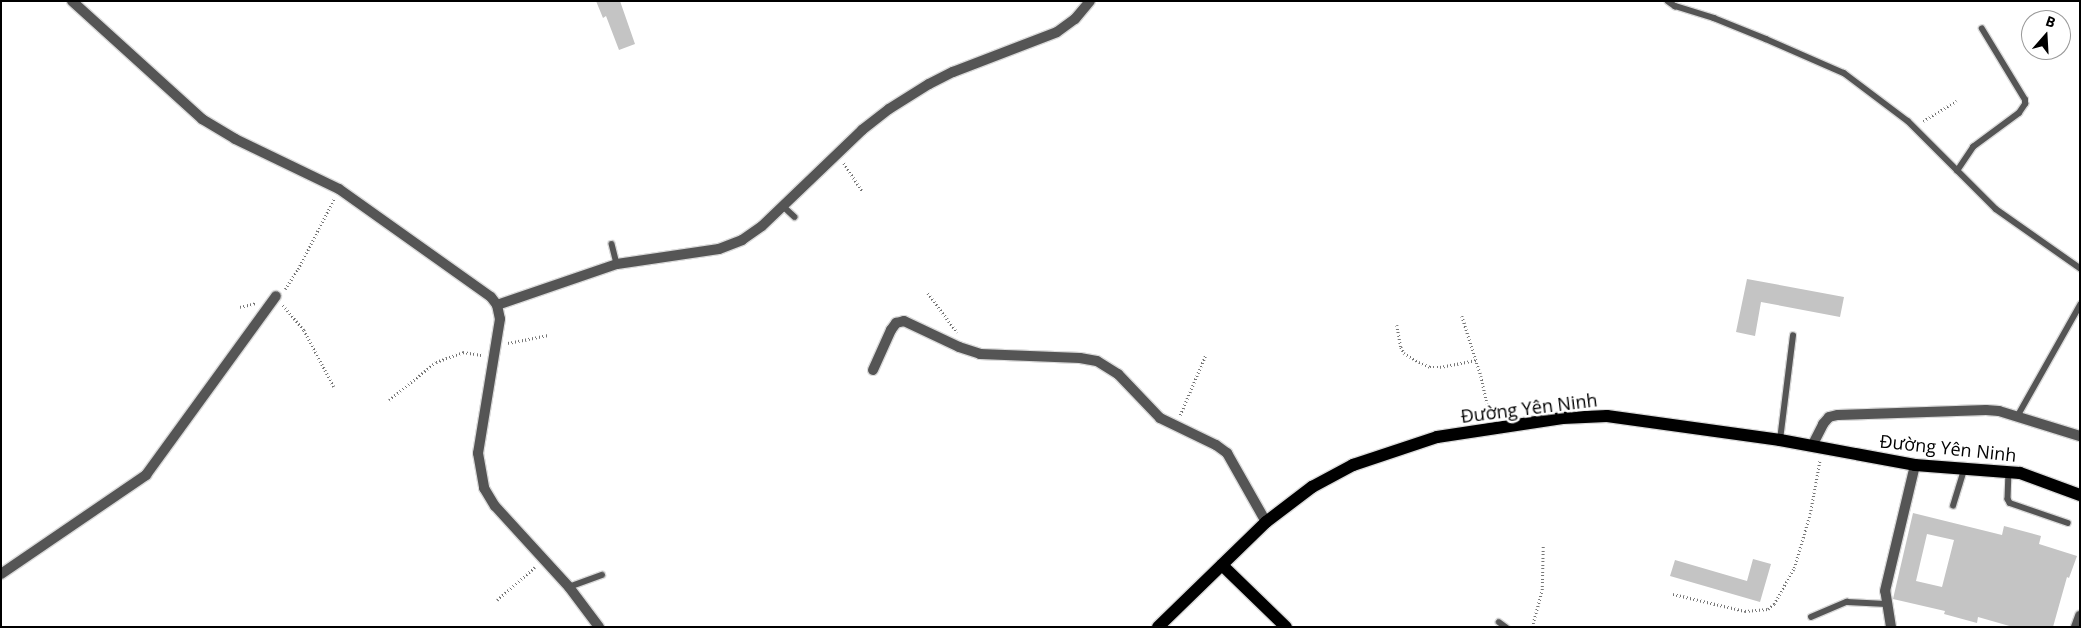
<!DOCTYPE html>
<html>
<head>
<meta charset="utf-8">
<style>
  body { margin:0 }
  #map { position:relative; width:2081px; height:628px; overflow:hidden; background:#fff; font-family:"Open Sans",sans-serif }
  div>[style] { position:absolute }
  .building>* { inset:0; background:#c4c4c4 }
  .path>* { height:2.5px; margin-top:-1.25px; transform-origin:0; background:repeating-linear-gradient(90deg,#777 0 1px,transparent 0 3.5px) }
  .roads { filter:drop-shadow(1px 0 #dbdbdb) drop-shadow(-1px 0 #dbdbdb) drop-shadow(0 1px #dbdbdb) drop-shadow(0 -1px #dbdbdb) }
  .service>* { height:5.5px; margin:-2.75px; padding:0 2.75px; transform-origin:2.75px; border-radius:2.75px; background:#555 }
  .minor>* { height:10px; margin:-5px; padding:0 5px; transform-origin:5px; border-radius:5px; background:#555 }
  .primary>* { height:12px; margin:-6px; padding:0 6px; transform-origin:6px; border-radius:6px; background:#000 }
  span { translate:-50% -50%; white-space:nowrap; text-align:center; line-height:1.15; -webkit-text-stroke:5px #fff; paint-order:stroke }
  .street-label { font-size:18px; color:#000 }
  .frame { position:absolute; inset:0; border:2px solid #000; pointer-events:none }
  .north { position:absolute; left:2021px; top:10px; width:50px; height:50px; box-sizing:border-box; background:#fff; border:1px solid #999; border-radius:50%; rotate:19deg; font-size:14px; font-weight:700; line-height:20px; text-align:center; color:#000 }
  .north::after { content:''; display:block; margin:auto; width:18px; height:22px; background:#000; clip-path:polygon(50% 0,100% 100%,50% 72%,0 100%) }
</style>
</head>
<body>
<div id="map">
  <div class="building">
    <div style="clip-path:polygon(596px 1px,620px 1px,635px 44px,619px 50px,606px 16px,603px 18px)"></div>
    <div style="clip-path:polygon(1747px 279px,1844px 297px,1840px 317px,1761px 302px,1755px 336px,1736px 332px)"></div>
    <div style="clip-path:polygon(evenodd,1913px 513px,2002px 535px,2004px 526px,2041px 536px,2039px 544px,2077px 556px,2069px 578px,2067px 577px,2053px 627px,2013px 627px,1978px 617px,1977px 623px,1944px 614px,1945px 611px,1893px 599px,1913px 513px,1927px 534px,1954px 540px,1942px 587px,1916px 581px,1927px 534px)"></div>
    <div style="clip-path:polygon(1753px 559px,1771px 564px,1760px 602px,1670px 576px,1675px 560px,1747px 581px)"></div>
  </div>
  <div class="path">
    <div style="left:1923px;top:121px;width:39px;rotate:-31deg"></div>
    <div style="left:844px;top:163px;width:33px;rotate:57deg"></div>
    <div style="left:285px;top:289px;width:24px;rotate:-57deg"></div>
    <div style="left:298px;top:269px;width:79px;rotate:-62.8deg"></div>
    <div style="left:928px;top:293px;width:49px;rotate:53.4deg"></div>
    <div style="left:283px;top:305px;width:33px;rotate:50deg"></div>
    <div style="left:304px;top:330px;width:64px;rotate:62.2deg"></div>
    <div style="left:240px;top:307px;width:16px;rotate:-14deg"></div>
    <div style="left:1462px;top:316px;width:63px;rotate:72.4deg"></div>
    <div style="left:1481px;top:376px;width:41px;rotate:77.3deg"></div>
    <div style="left:1397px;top:325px;width:22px;rotate:80deg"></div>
    <div style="left:1401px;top:347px;width:7px;rotate:63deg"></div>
    <div style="left:1404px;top:353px;width:17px;rotate:31deg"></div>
    <div style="left:1419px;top:362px;width:12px;rotate:24deg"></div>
    <div style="left:1430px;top:367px;width:10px"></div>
    <div style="left:1440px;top:367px;width:37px;rotate:-11deg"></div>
    <div style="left:508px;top:343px;width:41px;rotate:-11.3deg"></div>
    <div style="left:389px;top:400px;width:60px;rotate:-39deg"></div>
    <div style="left:436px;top:362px;width:29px;rotate:-20deg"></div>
    <div style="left:463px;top:352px;width:19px;rotate:9deg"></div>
    <div style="left:1180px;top:415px;width:66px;rotate:-66.9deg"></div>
    <div style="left:1673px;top:594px;width:74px;rotate:13.3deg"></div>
    <div style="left:1745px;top:611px;width:23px;rotate:-5deg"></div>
    <div style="left:1768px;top:609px;width:8px;rotate:-40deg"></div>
    <div style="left:1774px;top:604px;width:41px;rotate:-60.9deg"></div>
    <div style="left:1794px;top:568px;width:56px;rotate:-73.5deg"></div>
    <div style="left:1810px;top:514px;width:56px;rotate:-79.7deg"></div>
    <div style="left:497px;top:600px;width:50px;rotate:-41deg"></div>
    <div style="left:1532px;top:627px;width:38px;rotate:-75deg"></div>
    <div style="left:1542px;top:590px;width:44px;rotate:-88.7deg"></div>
  </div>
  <div class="roads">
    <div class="service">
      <div style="left:1668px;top:1px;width:9px;rotate:36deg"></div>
      <div style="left:1675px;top:6px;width:41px;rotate:17.1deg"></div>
      <div style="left:1714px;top:18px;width:56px;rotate:22deg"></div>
      <div style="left:1766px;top:39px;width:85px;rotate:23.6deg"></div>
      <div style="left:1844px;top:73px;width:80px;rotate:36.9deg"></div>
      <div style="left:1908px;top:121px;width:124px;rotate:45deg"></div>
      <div style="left:1996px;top:209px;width:103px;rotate:35.1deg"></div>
      <div style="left:1957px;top:171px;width:29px;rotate:-56deg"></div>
      <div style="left:1973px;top:147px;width:57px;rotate:-36.5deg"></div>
      <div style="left:2019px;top:113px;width:11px;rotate:-56deg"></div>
      <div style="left:2025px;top:104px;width:4px;rotate:-90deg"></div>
      <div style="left:2025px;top:100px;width:83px;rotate:-121.2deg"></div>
      <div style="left:783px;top:206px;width:16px;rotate:43deg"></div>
      <div style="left:612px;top:244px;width:21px;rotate:76deg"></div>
      <div style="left:2017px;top:417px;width:129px;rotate:-60.6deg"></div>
      <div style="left:1780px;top:440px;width:105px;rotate:-82.9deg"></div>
      <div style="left:2009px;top:471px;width:28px;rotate:92deg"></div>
      <div style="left:2008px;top:499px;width:4px;rotate:63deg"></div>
      <div style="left:2010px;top:503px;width:61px;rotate:19deg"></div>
      <div style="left:1953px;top:506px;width:38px;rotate:-73deg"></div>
      <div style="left:569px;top:587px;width:35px;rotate:-20deg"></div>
      <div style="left:1811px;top:617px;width:39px;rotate:-23deg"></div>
      <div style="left:1847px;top:602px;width:39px;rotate:3deg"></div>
      <div style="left:1499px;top:622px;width:9px;rotate:36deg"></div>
    </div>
    <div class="minor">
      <div style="left:72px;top:1px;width:176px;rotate:42.2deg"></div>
      <div style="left:202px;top:119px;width:39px;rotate:31deg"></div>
      <div style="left:235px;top:139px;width:115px;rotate:25.7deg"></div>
      <div style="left:339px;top:189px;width:186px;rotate:35.4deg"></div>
      <div style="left:491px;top:297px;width:10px;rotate:53deg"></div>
      <div style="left:497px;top:305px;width:14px;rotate:78deg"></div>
      <div style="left:500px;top:319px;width:136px;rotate:99.3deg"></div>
      <div style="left:478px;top:453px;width:36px;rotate:80deg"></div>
      <div style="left:484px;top:488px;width:21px;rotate:59deg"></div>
      <div style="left:495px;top:506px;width:110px;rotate:47.6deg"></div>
      <div style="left:569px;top:587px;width:50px;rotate:53.1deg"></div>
      <div style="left:497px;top:305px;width:127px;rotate:-18.9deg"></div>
      <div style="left:617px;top:264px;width:103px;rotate:-8.4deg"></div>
      <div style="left:719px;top:249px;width:25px;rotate:-21deg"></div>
      <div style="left:742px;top:240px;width:24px;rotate:-35deg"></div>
      <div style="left:762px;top:226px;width:139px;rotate:-43.8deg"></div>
      <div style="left:862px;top:130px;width:34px;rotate:-38deg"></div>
      <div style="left:889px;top:109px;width:47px;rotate:-32deg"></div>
      <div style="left:929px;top:84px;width:27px;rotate:-27deg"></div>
      <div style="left:953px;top:72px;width:111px;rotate:-21deg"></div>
      <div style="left:1057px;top:32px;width:22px;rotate:-36deg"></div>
      <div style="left:1075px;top:19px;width:23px;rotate:-50deg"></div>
      <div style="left:873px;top:370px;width:44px;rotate:-65.8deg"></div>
      <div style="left:891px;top:330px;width:9px;rotate:-54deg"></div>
      <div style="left:896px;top:323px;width:8px;rotate:-14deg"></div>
      <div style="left:904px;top:321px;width:61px;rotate:25.3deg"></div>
      <div style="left:959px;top:347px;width:22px;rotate:18deg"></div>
      <div style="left:980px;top:354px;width:100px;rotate:2.3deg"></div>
      <div style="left:1080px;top:358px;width:17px;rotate:10deg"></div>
      <div style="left:1097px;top:361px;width:25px;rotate:32deg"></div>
      <div style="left:1118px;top:374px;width:61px;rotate:46.3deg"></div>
      <div style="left:1160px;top:418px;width:62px;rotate:25.7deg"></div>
      <div style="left:1216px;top:445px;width:14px;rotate:36deg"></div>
      <div style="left:1227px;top:453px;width:79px;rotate:60.5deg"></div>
      <div style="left:1812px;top:446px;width:25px;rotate:-63deg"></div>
      <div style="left:1823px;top:424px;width:9px;rotate:-49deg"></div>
      <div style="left:1829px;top:417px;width:9px;rotate:-13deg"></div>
      <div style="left:1838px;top:415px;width:148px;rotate:-1.9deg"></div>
      <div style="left:1986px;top:410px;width:13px;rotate:4deg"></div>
      <div style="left:1999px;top:411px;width:85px;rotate:17.2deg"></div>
      <div style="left:1px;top:574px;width:176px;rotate:-34.3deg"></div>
      <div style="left:146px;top:475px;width:221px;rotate:-54deg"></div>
      <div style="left:1891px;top:627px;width:36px;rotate:-99deg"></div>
      <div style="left:1885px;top:591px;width:130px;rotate:-76.6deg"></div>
      <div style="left:2076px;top:627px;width:12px;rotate:-70deg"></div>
    </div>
    <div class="primary">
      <div style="left:1222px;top:565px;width:89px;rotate:44.1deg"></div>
      <div style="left:1158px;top:627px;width:151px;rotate:-44.2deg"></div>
      <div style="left:1266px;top:522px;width:58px;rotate:-37.3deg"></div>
      <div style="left:1312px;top:487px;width:47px;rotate:-28.2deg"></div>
      <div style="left:1353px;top:465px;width:89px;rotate:-18.4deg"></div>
      <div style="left:1437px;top:437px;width:127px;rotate:-8.6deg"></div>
      <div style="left:1563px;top:418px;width:44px;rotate:-2.6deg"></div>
      <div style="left:1607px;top:416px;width:175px;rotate:7.9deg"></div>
      <div style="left:1780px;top:440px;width:137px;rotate:10.5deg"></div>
      <div style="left:1915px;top:465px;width:105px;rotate:4.4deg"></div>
      <div style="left:2020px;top:473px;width:64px;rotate:20.1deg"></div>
    </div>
  </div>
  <div class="street-label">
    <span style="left:1529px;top:408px;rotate:-7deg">Đường Yên Ninh</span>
    <span style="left:1948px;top:448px;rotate:6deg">Đường Yên Ninh</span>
  </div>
  <div class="frame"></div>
  <div class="north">B</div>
</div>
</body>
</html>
